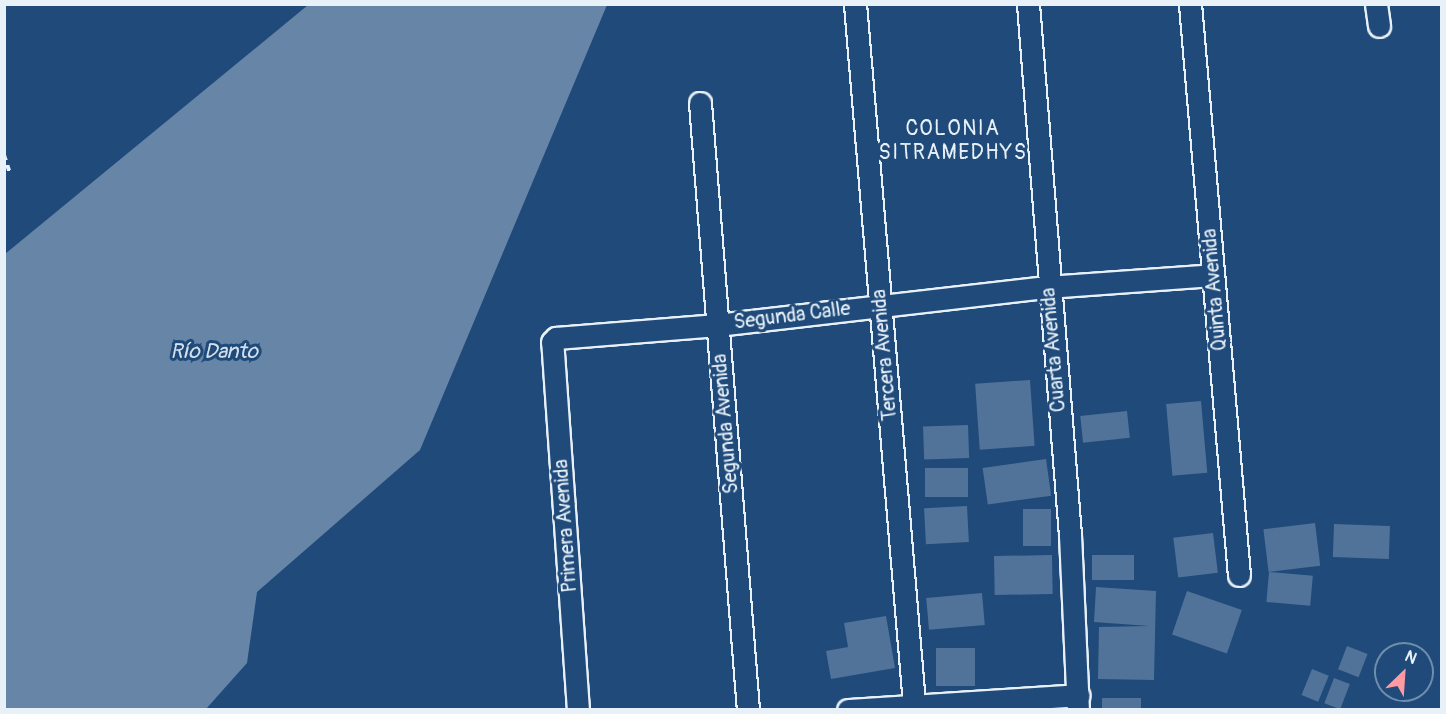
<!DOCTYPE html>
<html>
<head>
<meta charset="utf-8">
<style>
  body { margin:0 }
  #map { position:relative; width:1446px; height:714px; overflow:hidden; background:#1f4a7a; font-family:Pangolin,sans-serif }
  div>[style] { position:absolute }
  .water>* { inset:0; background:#6685a7 }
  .building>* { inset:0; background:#517399; transform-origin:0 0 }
  .path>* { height:4px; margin-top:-2px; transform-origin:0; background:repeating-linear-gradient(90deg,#e8f1f8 0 6px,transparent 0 10.5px) }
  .roads { filter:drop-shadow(2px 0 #e8f1f8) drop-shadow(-2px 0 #e8f1f8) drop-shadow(0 2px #e8f1f8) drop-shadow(0 -2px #e8f1f8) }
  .street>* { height:21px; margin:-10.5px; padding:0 10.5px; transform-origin:10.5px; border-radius:10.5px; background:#1f4a7a }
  span { translate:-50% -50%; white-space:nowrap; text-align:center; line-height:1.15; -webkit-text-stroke:6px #1f4a7a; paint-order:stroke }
  .street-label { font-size:20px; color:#e8f1f8 }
  .neighbourhood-label { font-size:21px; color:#e8f1f8; letter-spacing:1.5px }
  .water-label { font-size:21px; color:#d4e1ec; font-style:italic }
  .frame { position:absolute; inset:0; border:6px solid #e8f1f8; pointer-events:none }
  .north { position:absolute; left:1374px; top:642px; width:60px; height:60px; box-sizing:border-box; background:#1f4a7a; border:2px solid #6f8dac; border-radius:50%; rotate:25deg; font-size:16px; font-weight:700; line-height:24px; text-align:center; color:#e8f1f8 }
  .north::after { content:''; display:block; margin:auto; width:21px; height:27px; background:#ff9aa2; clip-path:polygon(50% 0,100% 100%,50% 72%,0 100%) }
</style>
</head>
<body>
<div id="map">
  <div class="water">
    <div style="clip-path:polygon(308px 5px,607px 5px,420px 450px,257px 592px,247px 663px,206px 709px,5px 709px,5px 254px)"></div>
  </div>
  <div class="building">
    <div style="left:1030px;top:380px;width:66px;height:55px;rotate:86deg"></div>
    <div style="left:1201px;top:401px;width:72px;height:35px;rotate:85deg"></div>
    <div style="left:1127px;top:411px;width:27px;height:47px;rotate:84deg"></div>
    <div style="left:968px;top:425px;width:33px;height:45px;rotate:88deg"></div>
    <div style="left:1046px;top:459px;width:37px;height:64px;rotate:82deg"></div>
    <div style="left:925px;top:468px;width:43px;height:29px"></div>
    <div style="left:967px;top:506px;width:36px;height:43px;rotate:87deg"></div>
    <div style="left:1023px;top:509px;width:28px;height:37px"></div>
    <div style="left:1315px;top:523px;width:43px;height:52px;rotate:83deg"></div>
    <div style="left:1334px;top:524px;width:56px;height:33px;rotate:2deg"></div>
    <div style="left:1213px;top:533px;width:40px;height:40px;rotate:83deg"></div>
    <div style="left:1052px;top:555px;width:39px;height:58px;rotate:89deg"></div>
    <div style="left:1134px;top:555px;width:25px;height:42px;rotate:90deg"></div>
    <div style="left:1269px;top:572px;width:44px;height:30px;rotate:5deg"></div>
    <div style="clip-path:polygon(1096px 587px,1156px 591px,1154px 680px,1098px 679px,1099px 627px,1149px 626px,1094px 622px)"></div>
    <div style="left:1187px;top:591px;width:58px;height:46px;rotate:19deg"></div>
    <div style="left:982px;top:593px;width:32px;height:56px;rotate:85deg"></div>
    <div style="clip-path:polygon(886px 616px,895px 668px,831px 679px,826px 651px,848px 647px,844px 623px)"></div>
    <div style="left:1347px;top:646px;width:22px;height:25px;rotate:21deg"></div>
    <div style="left:936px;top:648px;width:39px;height:38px"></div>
    <div style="left:1312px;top:669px;width:18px;height:28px;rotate:22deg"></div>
    <div style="left:1334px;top:678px;width:17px;height:27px;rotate:21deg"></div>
    <div style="left:1102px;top:698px;width:39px;height:12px"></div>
  </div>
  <div class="path">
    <div style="left:4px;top:155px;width:20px;rotate:72deg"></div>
  </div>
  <div class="roads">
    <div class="street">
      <div style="left:855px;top:4px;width:702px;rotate:85.18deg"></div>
      <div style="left:1028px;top:4px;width:533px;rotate:85.48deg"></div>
      <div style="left:1070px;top:535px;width:175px;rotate:87.4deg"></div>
      <div style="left:1190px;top:4px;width:573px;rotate:85.1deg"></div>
      <div style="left:1376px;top:4px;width:22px;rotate:82deg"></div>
      <div style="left:700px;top:103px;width:609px;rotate:85.48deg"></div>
      <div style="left:578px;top:710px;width:369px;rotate:-94deg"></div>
      <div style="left:552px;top:342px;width:6px;rotate:-45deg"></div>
      <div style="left:556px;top:338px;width:162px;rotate:-4.6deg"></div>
      <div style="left:717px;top:325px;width:332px;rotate:-6.6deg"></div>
      <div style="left:1047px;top:287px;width:166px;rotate:-4.1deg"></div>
      <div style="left:848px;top:710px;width:231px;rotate:-3.7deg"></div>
    </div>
  </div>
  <div class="street-label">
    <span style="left:1214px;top:290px;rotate:-95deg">Quinta Avenida</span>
    <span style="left:792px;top:315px;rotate:-7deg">Segunda Calle</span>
    <span style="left:1053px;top:350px;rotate:-95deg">Cuarta Avenida</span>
    <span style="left:884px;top:355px;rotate:-95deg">Tercera Avenida</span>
    <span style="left:725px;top:424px;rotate:-95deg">Segunda Avenida</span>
    <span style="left:565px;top:526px;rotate:-94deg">Primera Avenida</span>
  </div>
  <div class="neighbourhood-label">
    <span style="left:953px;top:141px">COLONIA<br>SITRAMEDHYS</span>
  </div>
  <div class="water-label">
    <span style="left:214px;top:352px">Río Danto</span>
  </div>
  <div class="frame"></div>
  <div class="north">N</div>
</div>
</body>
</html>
